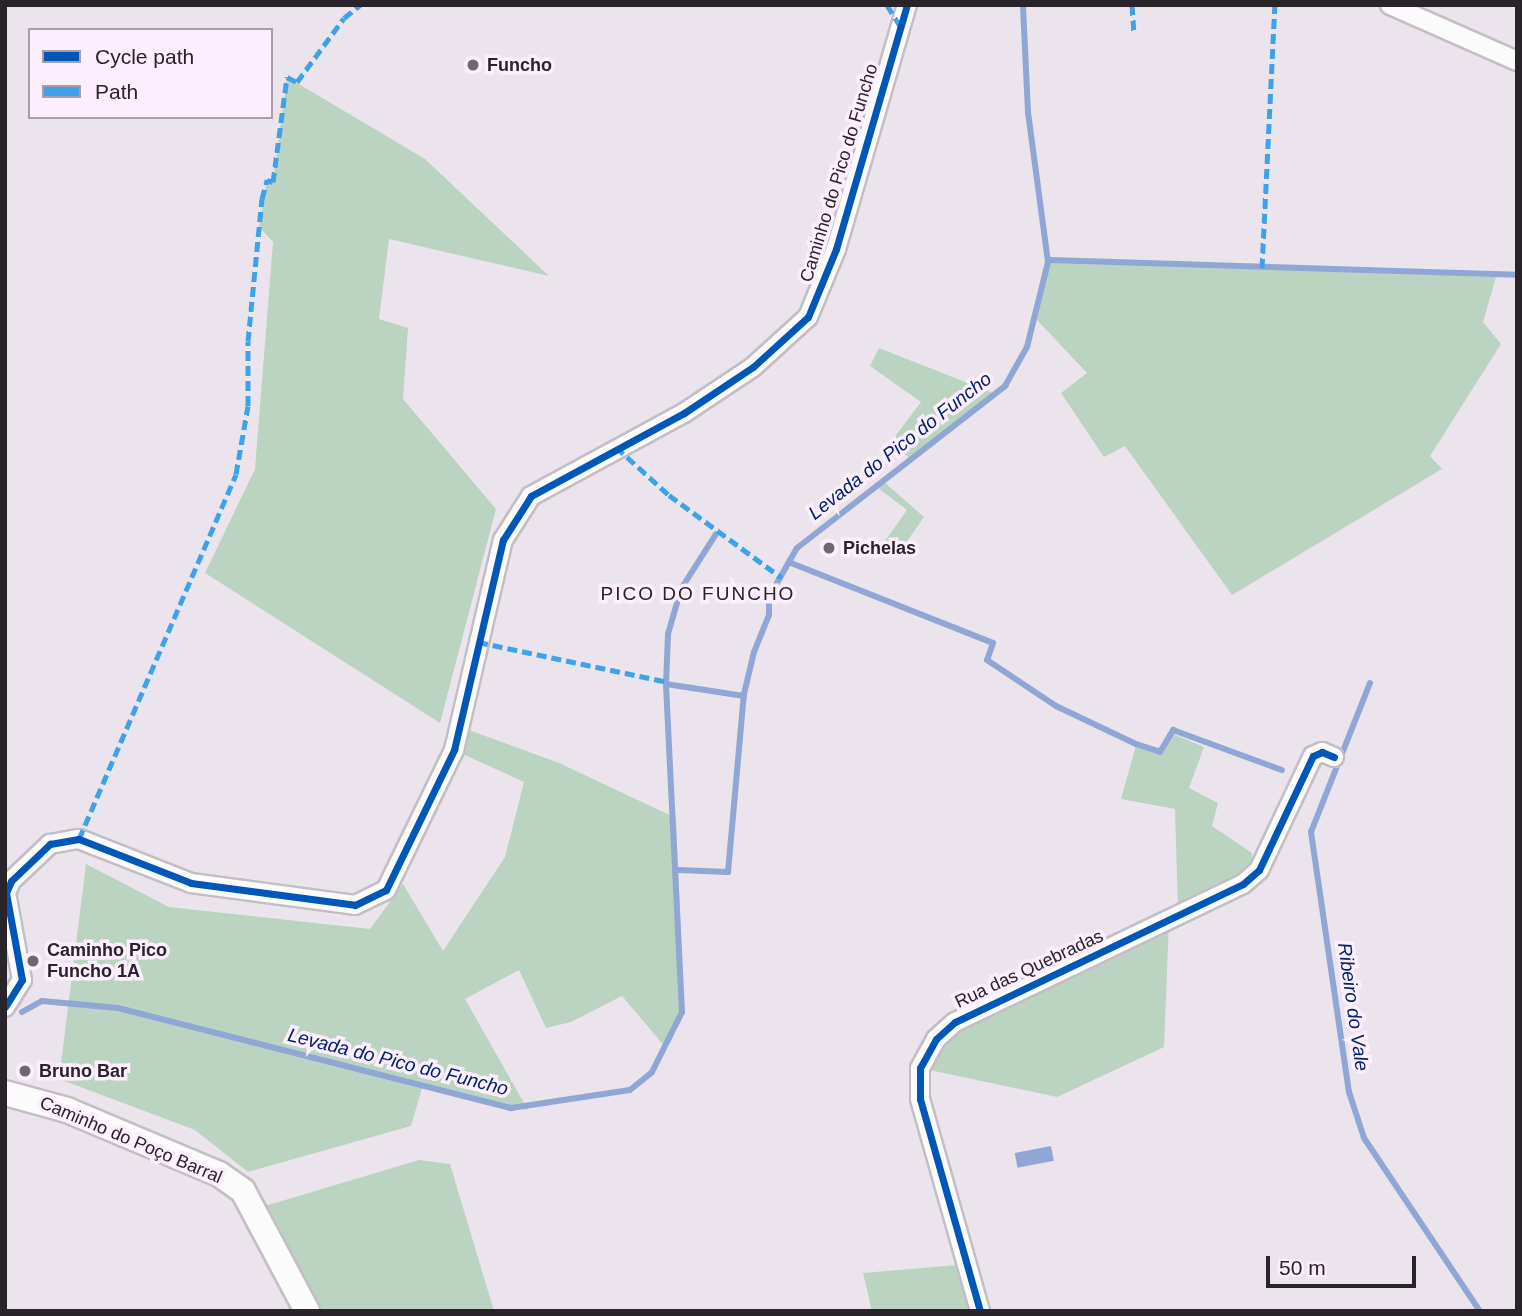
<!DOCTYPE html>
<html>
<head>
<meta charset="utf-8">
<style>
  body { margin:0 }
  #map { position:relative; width:1522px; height:1316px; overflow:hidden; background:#ebe4ec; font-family:Arial,sans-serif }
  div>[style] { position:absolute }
  .green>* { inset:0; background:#bbd4c1 }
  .water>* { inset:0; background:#90a7d6; transform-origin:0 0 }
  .stream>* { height:6px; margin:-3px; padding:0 3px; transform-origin:3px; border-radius:3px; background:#90a7d6 }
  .roads { filter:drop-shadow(2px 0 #c4bec4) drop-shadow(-2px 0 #c4bec4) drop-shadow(0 2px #c4bec4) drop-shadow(0 -2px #c4bec4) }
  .street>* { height:18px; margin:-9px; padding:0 9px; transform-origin:9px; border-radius:9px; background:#fcfbfc }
  .secondary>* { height:24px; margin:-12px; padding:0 12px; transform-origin:12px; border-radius:12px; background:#fcfbfc }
  .quiet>* { height:5px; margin-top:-2.5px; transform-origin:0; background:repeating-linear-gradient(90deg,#3ea2eb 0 10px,transparent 0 15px) }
  .cycleway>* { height:7px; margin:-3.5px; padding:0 3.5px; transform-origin:3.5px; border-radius:3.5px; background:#0057b8 }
  .dots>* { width:19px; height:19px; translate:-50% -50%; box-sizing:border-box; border:4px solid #fceefd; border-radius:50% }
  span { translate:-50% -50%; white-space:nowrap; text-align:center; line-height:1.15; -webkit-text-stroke:7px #fceefd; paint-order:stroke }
  .poi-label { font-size:18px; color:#29242a; font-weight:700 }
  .left { translate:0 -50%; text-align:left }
  .street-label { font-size:18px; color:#29242a }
  .water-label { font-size:19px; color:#00236c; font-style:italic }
  .neighbourhood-label { font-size:19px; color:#29242a; letter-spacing:2px }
  .frame { position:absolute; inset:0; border:7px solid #29242a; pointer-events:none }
  .legend { position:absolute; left:28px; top:28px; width:245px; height:91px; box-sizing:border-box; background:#fceefd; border:2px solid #a89da9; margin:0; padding:9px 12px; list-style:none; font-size:21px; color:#29242a }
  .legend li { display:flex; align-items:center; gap:14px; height:35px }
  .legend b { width:35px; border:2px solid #a89da9 }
  .scale { position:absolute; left:1266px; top:1256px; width:150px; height:32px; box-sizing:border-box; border:4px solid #29242a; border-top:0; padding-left:9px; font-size:21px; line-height:24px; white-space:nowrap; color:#29242a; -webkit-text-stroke:5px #fceefd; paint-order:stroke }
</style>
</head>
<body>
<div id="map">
  <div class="green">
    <div style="clip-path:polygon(287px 77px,425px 159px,549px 276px,389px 239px,379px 319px,408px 328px,403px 399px,496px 509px,440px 723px,205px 573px,255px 469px,273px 242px,259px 227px,267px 180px,273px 182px)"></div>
    <div style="clip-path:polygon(1050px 261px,1496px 277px,1483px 322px,1501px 344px,1430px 456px,1442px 469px,1232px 595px,1125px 446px,1104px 457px,1061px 393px,1087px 373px,1037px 320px)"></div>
    <div style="clip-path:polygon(879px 348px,998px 395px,911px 459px,890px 443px,921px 402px,870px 366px)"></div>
    <div style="clip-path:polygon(884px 482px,924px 517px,901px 550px,885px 541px,907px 510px,878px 488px)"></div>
    <div style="clip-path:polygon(458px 726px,559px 763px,676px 818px,684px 1013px,666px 1048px,622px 996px,571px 1022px,546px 1028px,519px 970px,465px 999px,528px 1110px,422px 1088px,411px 1126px,248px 1172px,195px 1130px,59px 1079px,86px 864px,169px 907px,370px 929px,403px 884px,443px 951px,505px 857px,524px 782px,454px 750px)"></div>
    <div style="clip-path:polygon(1168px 732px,1204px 747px,1189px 788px,1218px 803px,1212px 826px,1252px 853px,1251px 865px,1178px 909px,1175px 809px,1121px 799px,1137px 742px,1159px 750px)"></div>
    <div style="clip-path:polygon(1169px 920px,1164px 1047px,1057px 1097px,920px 1068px,936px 1039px)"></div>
    <div style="clip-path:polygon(419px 1160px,450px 1164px,494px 1311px,318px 1311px,265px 1206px)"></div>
    <div style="clip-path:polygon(969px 1264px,980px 1311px,872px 1311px,863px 1273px)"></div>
  </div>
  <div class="water">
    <div style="left:1051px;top:1146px;width:15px;height:37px;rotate:79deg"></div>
  </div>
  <div class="stream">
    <div style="left:1050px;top:260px;width:467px;rotate:1.8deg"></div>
    <div style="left:791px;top:563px;width:217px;rotate:21.6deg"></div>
    <div style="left:993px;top:643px;width:18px;rotate:109deg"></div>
    <div style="left:987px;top:660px;width:83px;rotate:33.7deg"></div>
    <div style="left:1056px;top:706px;width:89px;rotate:25.4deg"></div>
    <div style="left:1136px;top:744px;width:25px;rotate:18deg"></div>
    <div style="left:1160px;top:752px;width:26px;rotate:-59deg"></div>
    <div style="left:1173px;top:730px;width:116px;rotate:20.2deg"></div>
    <div style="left:1370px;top:683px;width:160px;rotate:111.6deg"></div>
    <div style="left:1311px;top:832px;width:263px;rotate:81.7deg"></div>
    <div style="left:1349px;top:1092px;width:48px;rotate:71.9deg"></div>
    <div style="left:1364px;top:1138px;width:208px;rotate:56.2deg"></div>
    <div style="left:666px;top:684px;width:50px;rotate:-87.7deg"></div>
    <div style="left:668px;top:634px;width:47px;rotate:-73.9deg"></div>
    <div style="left:681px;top:589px;width:65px;rotate:-57.5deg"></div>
    <div style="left:678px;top:870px;width:50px;rotate:2.3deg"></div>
    <div style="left:728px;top:872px;width:179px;rotate:-84.9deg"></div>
    <div style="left:744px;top:694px;width:43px;rotate:-76.6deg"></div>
    <div style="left:754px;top:652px;width:40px;rotate:-68deg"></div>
    <div style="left:769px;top:615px;width:18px;rotate:-90deg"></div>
    <div style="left:769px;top:597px;width:56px;rotate:-60.3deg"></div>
    <div style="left:797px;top:548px;width:264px;rotate:-37.9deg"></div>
    <div style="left:1005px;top:386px;width:45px;rotate:-60.6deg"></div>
    <div style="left:1027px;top:347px;width:88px;rotate:-76.1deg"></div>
    <div style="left:1048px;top:262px;width:151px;rotate:-97.6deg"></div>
    <div style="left:1028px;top:112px;width:107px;rotate:-92.7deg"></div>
    <div style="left:22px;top:1012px;width:23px;rotate:-29deg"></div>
    <div style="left:42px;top:1001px;width:76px;rotate:5.3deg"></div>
    <div style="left:118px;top:1008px;width:406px;rotate:14.3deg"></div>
    <div style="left:511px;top:1108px;width:120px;rotate:-8.6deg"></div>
    <div style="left:630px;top:1090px;width:28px;rotate:-39deg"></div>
    <div style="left:652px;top:1072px;width:67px;rotate:-63.4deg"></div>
    <div style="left:682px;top:1012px;width:328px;rotate:-92.8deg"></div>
    <div style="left:666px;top:684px;width:79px;rotate:8.7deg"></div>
  </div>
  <div class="roads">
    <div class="street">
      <div style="left:1390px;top:5px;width:139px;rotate:23.8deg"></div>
      <div style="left:5px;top:1007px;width:32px;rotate:-58deg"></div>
      <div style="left:22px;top:980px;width:88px;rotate:-100.4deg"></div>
      <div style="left:6px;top:893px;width:13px;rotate:-67deg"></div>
      <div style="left:11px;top:881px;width:54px;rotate:-43.5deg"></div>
      <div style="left:50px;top:844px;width:29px;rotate:-10deg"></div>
      <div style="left:79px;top:839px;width:120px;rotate:21.4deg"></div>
      <div style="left:191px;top:883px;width:165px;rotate:7.6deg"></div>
      <div style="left:355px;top:905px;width:34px;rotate:-26deg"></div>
      <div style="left:386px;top:890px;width:156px;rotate:-64.1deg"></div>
      <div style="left:454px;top:750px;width:216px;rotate:-76.9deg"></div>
      <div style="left:503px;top:540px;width:52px;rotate:-57.5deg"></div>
      <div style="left:531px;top:496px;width:174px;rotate:-28.5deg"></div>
      <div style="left:684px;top:413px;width:83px;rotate:-33.7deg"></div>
      <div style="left:753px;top:367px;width:74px;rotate:-42.3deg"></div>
      <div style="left:808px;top:317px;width:74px;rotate:-67.6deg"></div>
      <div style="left:836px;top:249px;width:254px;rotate:-73.8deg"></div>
      <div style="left:980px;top:1311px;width:220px;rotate:-105.8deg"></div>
      <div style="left:920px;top:1099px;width:31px;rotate:-90deg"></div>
      <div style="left:920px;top:1068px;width:33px;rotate:-61deg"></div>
      <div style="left:936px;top:1039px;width:25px;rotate:-42deg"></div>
      <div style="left:955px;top:1022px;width:319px;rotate:-25.6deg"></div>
      <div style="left:1243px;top:884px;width:21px;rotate:-41deg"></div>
      <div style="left:1259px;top:870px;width:126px;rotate:-64.7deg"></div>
      <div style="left:1313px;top:756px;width:10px;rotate:-24deg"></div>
      <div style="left:1322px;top:752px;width:13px;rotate:23deg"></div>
    </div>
    <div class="secondary">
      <div style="left:5px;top:1093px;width:64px;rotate:15.3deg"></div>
      <div style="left:67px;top:1110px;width:165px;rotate:22.8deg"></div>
      <div style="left:219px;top:1174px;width:29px;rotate:35deg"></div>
      <div style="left:243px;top:1191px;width:136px;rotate:61.9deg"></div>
    </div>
  </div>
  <div class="quiet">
    <div style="left:887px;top:5px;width:25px;rotate:58deg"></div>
    <div style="left:1132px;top:5px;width:27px;rotate:86deg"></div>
    <div style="left:1262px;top:268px;width:263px;rotate:-87.2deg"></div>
    <div style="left:616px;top:447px;width:72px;rotate:42.2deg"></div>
    <div style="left:669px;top:495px;width:140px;rotate:36.3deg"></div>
    <div style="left:478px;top:642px;width:193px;rotate:11.9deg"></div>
    <div style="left:79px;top:839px;width:397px;rotate:-66.7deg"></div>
    <div style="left:236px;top:474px;width:69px;rotate:-80deg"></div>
    <div style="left:248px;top:406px;width:65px;rotate:-90deg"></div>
    <div style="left:248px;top:341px;width:143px;rotate:-84.4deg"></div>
    <div style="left:262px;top:199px;width:20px;rotate:-75deg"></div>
    <div style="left:267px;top:180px;width:6px;rotate:18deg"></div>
    <div style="left:273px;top:182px;width:106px;rotate:-82.4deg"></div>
    <div style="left:287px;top:77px;width:11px;rotate:27deg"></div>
    <div style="left:297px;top:82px;width:79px;rotate:-53.7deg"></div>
    <div style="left:344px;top:18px;width:21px;rotate:-39deg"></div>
  </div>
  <div class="cycleway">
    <div style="left:5px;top:1007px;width:32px;rotate:-58deg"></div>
    <div style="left:22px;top:980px;width:88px;rotate:-100.4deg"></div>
    <div style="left:6px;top:893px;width:13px;rotate:-67deg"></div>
    <div style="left:11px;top:881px;width:54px;rotate:-43.5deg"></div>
    <div style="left:50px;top:844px;width:29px;rotate:-10deg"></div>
    <div style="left:79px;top:839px;width:120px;rotate:21.4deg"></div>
    <div style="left:191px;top:883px;width:165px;rotate:7.6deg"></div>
    <div style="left:355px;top:905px;width:34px;rotate:-26deg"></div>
    <div style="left:386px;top:890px;width:156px;rotate:-64.1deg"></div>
    <div style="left:454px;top:750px;width:216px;rotate:-76.9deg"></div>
    <div style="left:503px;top:540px;width:52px;rotate:-57.5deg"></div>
    <div style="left:531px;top:496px;width:174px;rotate:-28.5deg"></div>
    <div style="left:684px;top:413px;width:83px;rotate:-33.7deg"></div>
    <div style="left:753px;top:367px;width:74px;rotate:-42.3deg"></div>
    <div style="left:808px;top:317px;width:74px;rotate:-67.6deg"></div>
    <div style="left:836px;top:249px;width:254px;rotate:-73.8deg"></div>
    <div style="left:980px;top:1311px;width:220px;rotate:-105.8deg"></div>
    <div style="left:920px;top:1099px;width:31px;rotate:-90deg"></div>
    <div style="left:920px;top:1068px;width:33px;rotate:-61deg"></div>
    <div style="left:936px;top:1039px;width:25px;rotate:-42deg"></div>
    <div style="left:955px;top:1022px;width:319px;rotate:-25.6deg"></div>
    <div style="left:1243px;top:884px;width:21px;rotate:-41deg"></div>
    <div style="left:1259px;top:870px;width:126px;rotate:-64.7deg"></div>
    <div style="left:1313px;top:756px;width:10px;rotate:-24deg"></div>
    <div style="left:1322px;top:752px;width:13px;rotate:23deg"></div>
  </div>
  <div class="dots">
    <div style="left:473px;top:65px;background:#6d676e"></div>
    <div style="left:829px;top:548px;background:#6d676e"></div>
    <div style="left:33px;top:961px;background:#6d676e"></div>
    <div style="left:25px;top:1071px;background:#6d676e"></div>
  </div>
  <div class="poi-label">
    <span class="left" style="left:487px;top:65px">Funcho</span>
    <span class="left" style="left:843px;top:548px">Pichelas</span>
    <span class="left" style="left:47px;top:961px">Caminho Pico<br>Funcho 1A</span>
    <span class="left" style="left:39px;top:1071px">Bruno Bar</span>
  </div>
  <div class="street-label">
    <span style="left:839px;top:173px;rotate:-73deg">Caminho do Pico do Funcho</span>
    <span style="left:1029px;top:969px;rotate:-25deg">Rua das Quebradas</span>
    <span style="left:131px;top:1140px;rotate:23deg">Caminho do Poço Barral</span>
  </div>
  <div class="water-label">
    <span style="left:900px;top:446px;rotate:-38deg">Levada do Pico do Funcho</span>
    <span style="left:1353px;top:1007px;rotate:82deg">Ribeiro do Vale</span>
    <span style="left:398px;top:1062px;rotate:14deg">Levada do Pico do Funcho</span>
  </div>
  <div class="neighbourhood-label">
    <span style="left:698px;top:594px">PICO DO FUNCHO</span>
  </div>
  <div class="frame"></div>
  <ul class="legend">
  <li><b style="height:9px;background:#0057b8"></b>Cycle path</li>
  <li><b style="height:9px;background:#3ea2eb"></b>Path</li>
  </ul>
  <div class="scale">50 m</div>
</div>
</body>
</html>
